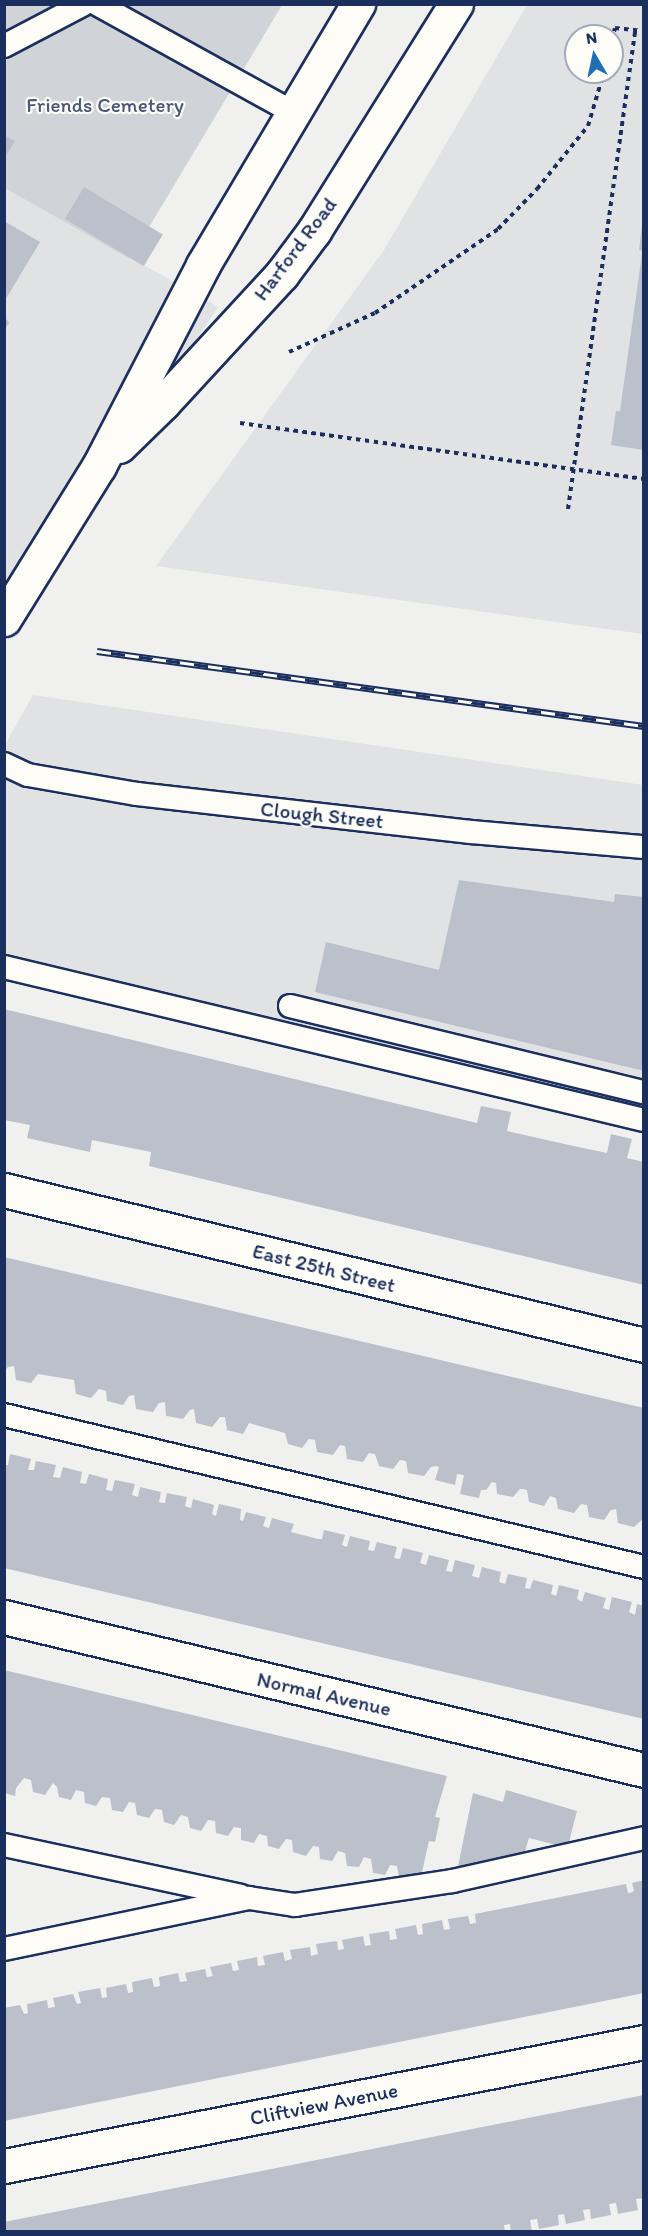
<!DOCTYPE html>
<html>
<head>
<meta charset="utf-8">
<style>
  body { margin:0 }
  #map { position:relative; width:648px; height:2236px; overflow:hidden; background:#f0f0ee; font-family:Itim,sans-serif }
  div>[style] { position:absolute }
  .built>* { inset:0; background:#e0e2e3 }
  .green>* { inset:0; background:#d0d3d8 }
  .building>* { inset:0; background:#bbc0ca; transform-origin:0 0 }
  .path>* { height:4px; margin-top:-2px; transform-origin:0; background:repeating-linear-gradient(90deg,#1b2f5e 0 4.5px,transparent 0 9px) }
  .roads { filter:drop-shadow(2px 0 #1b2f5e) drop-shadow(-2px 0 #1b2f5e) drop-shadow(0 2px #1b2f5e) drop-shadow(0 -2px #1b2f5e) }
  .service>* { height:22px; margin:-11px; padding:0 11px; transform-origin:11px; border-radius:11px; background:#fdfcf7 }
  .minor>* { height:33px; margin:-16.5px; padding:0 16.5px; transform-origin:16.5px; border-radius:16.5px; background:#fdfcf7 }
  .secondary>* { height:33px; margin:-16.5px; padding:0 16.5px; transform-origin:16.5px; border-radius:16.5px; background:#fdfcf7 }
  .primary>* { height:33px; margin:-16.5px; padding:0 16.5px; transform-origin:16.5px; border-radius:16.5px; background:#fdfcf7 }
  .rail>* { height:7px; margin-top:-3.5px; transform-origin:0; background:repeating-linear-gradient(90deg,#fdfcf7 0 14px,#1b2f5e 0 28px); box-sizing:border-box; border-block:2px solid #1b2f5e }
  span { translate:-50% -50%; white-space:nowrap; text-align:center; line-height:1.15; -webkit-text-stroke:4.5px #fdfcf7; paint-order:stroke }
  .park-label { font-size:21px; color:#48587c }
  .street-label { font-size:21px; color:#1b2f5e }
  .frame { position:absolute; inset:0; border:6px solid #1b2f5e; pointer-events:none }
  .north { position:absolute; left:564px; top:24px; width:60px; height:60px; box-sizing:border-box; background:#fdfcf7; border:2px solid #a3aaba; border-radius:50%; rotate:351deg; font-size:16px; font-weight:700; line-height:24px; text-align:center; color:#1b2f5e }
  .north::after { content:''; display:block; margin:auto; width:21px; height:27px; background:#1f6fb2; clip-path:polygon(50% 0,100% 100%,50% 72%,0 100%) }
</style>
</head>
<body>
<div id="map">
  <div class="built">
    <div style="clip-path:polygon(evenodd,527px 5px,643px 5px,643px 634px,156px 566px,384px 250px,527px 5px,576px 36px,612px 36px,612px 72px,576px 72px,576px 36px)"></div>
    <div style="clip-path:polygon(5px 186px,218px 307px,56px 550px,5px 637px)"></div>
    <div style="clip-path:polygon(33px 695px,643px 785px,643px 1116px,5px 961px,5px 745px)"></div>
  </div>
  <div class="green">
    <div style="clip-path:polygon(5px 5px,282px 5px,130px 259px,5px 188px)"></div>
  </div>
  <div class="building">
    <div style="clip-path:polygon(4px 135px,15px 141px,4px 159px)"></div>
    <div style="left:84px;top:187px;width:92px;height:37px;rotate:31deg"></div>
    <div style="clip-path:polygon(4px 221px,40px 242px,4px 302px)"></div>
    <div style="clip-path:polygon(642px 226px,644px 226px,644px 251px,639px 250px)"></div>
    <div style="clip-path:polygon(642px 254px,644px 254px,644px 450px,611px 445px,616px 411px,620px 411px)"></div>
    <div style="clip-path:polygon(4px 316px,9px 323px,4px 330px)"></div>
    <div style="clip-path:polygon(459px 880px,614px 902px,615px 894px,644px 897px,644px 1071px,315px 992px,326px 942px,439px 970px)"></div>
    <div style="clip-path:polygon(4px 1009px,477px 1123px,481px 1106px,511px 1112px,507px 1131px,569px 1145px,607px 1153px,611px 1134px,632px 1139px,627px 1158px,644px 1162px,644px 1285px,149px 1166px,151px 1152px,92px 1140px,90px 1152px,27px 1138px,30px 1125px,4px 1120px)"></div>
    <div style="clip-path:polygon(4px 1257px,644px 1408px,644px 1518px,634px 1527px,618px 1523px,616px 1509px,611px 1510px,604px 1520px,589px 1517px,587px 1505px,581px 1504px,574px 1513px,558px 1509px,556px 1498px,550px 1496px,544px 1506px,529px 1502px,527px 1490px,523px 1489px,520px 1489px,513px 1497px,497px 1494px,496px 1483px,492px 1482px,486px 1490px,481px 1490px,479px 1498px,460px 1494px,464px 1475px,457px 1474px,455px 1485px,435px 1480px,439px 1467px,436px 1466px,431px 1467px,424px 1476px,408px 1473px,406px 1461px,400px 1460px,393px 1469px,379px 1466px,375px 1454px,369px 1453px,363px 1462px,347px 1459px,345px 1446px,340px 1445px,333px 1455px,317px 1452px,315px 1440px,309px 1439px,302px 1448px,288px 1444px,285px 1433px,249px 1423px,243px 1434px,227px 1430px,225px 1417px,220px 1417px,212px 1427px,196px 1423px,194px 1409px,190px 1410px,183px 1419px,166px 1416px,165px 1402px,159px 1403px,153px 1412px,136px 1409px,134px 1395px,129px 1396px,123px 1405px,107px 1401px,106px 1391px,99px 1389px,91px 1398px,76px 1394px,74px 1380px,38px 1374px,31px 1383px,16px 1380px,14px 1366px,8px 1367px,4px 1372px)"></div>
    <div style="clip-path:polygon(10px 1454px,31px 1459px,28px 1470px,34px 1470px,36px 1461px,56px 1465px,53px 1477px,60px 1478px,63px 1467px,82px 1472px,80px 1483px,86px 1484px,89px 1474px,108px 1479px,106px 1490px,112px 1491px,115px 1480px,135px 1484px,132px 1495px,138px 1497px,140px 1487px,161px 1492px,159px 1502px,162px 1503px,165px 1503px,167px 1493px,187px 1497px,185px 1506px,191px 1508px,193px 1499px,214px 1505px,212px 1514px,216px 1516px,219px 1504px,241px 1509px,240px 1520px,243px 1521px,246px 1512px,266px 1517px,263px 1526px,269px 1528px,272px 1518px,294px 1524px,291px 1532px,318px 1539px,322px 1539px,324px 1530px,345px 1535px,342px 1545px,347px 1547px,350px 1536px,370px 1541px,368px 1550px,374px 1551px,377px 1542px,397px 1547px,394px 1558px,400px 1559px,403px 1548px,423px 1553px,420px 1563px,426px 1565px,429px 1555px,449px 1560px,446px 1571px,452px 1572px,455px 1560px,475px 1565px,472px 1576px,479px 1578px,482px 1567px,501px 1572px,499px 1582px,505px 1584px,508px 1574px,527px 1578px,525px 1588px,530px 1589px,533px 1580px,553px 1585px,551px 1594px,554px 1595px,556px 1596px,559px 1585px,579px 1590px,577px 1599px,582px 1602px,585px 1592px,606px 1598px,603px 1608px,609px 1610px,612px 1597px,632px 1602px,629px 1612px,635px 1615px,637px 1604px,644px 1606px,644px 1719px,4px 1568px,4px 1465px,8px 1465px)"></div>
    <div style="clip-path:polygon(4px 1670px,447px 1776px,435px 1817px,440px 1818px,435px 1842px,429px 1841px,422px 1872px,414px 1881px,399px 1878px,397px 1866px,390px 1865px,385px 1875px,373px 1873px,371px 1859px,364px 1857px,359px 1867px,347px 1866px,345px 1853px,338px 1851px,332px 1861px,320px 1859px,319px 1847px,313px 1846px,306px 1856px,293px 1852px,292px 1840px,286px 1839px,279px 1849px,268px 1846px,267px 1836px,259px 1834px,254px 1843px,241px 1840px,241px 1828px,234px 1827px,228px 1836px,216px 1833px,215px 1821px,208px 1820px,201px 1831px,190px 1828px,188px 1817px,181px 1815px,174px 1825px,164px 1822px,162px 1810px,155px 1809px,149px 1818px,137px 1815px,135px 1803px,129px 1802px,123px 1812px,112px 1810px,110px 1798px,102px 1797px,96px 1806px,85px 1803px,84px 1792px,76px 1790px,71px 1800px,59px 1797px,57px 1787px,53px 1783px,45px 1795px,33px 1792px,31px 1780px,24px 1778px,16px 1788px,15px 1796px,4px 1793px)"></div>
    <div style="clip-path:polygon(506px 1790px,577px 1811px,568px 1846px,564px 1847px,529px 1838px,523px 1858px,457px 1871px,473px 1793px,503px 1802px)"></div>
    <div style="clip-path:polygon(644px 1880px,644px 1993px,4px 2121px,4px 2008px,20px 2005px,24px 2014px,28px 2013px,27px 2004px,47px 2000px,48px 2008px,55px 2007px,53px 1998px,73px 1994px,77px 2004px,81px 2003px,78px 1992px,100px 1988px,102px 1998px,107px 1997px,106px 1988px,126px 1984px,128px 1993px,133px 1992px,132px 1982px,152px 1978px,154px 1987px,160px 1986px,159px 1977px,178px 1973px,180px 1982px,187px 1981px,185px 1973px,205px 1969px,207px 1977px,213px 1976px,210px 1967px,231px 1963px,233px 1971px,239px 1970px,237px 1961px,257px 1957px,258px 1966px,265px 1965px,263px 1956px,283px 1952px,285px 1961px,292px 1959px,290px 1950px,310px 1947px,311px 1956px,318px 1954px,316px 1944px,337px 1941px,338px 1950px,344px 1949px,342px 1940px,363px 1936px,365px 1946px,371px 1945px,369px 1934px,389px 1931px,390px 1940px,397px 1939px,395px 1929px,416px 1925px,418px 1935px,423px 1934px,422px 1924px,442px 1920px,444px 1930px,450px 1929px,448px 1919px,468px 1916px,470px 1924px,476px 1923px,475px 1914px,626px 1884px,628px 1893px,630px 1893px,634px 1891px,632px 1883px)"></div>
    <div style="clip-path:polygon(644px 2095px,644px 2198px,636px 2199px,638px 2210px,618px 2214px,616px 2203px,609px 2204px,611px 2215px,591px 2219px,590px 2209px,583px 2210px,585px 2220px,566px 2224px,564px 2214px,558px 2215px,559px 2225px,539px 2229px,537px 2219px,530px 2220px,532px 2232px,511px 2232px,510px 2224px,504px 2225px,505px 2232px,4px 2232px,4px 2222px)"></div>
  </div>
  <div class="path">
    <div style="left:612px;top:40px;width:12px;rotate:-76deg"></div>
    <div style="left:615px;top:28px;width:29px;rotate:6deg"></div>
    <div style="left:289px;top:352px;width:94px;rotate:-24.4deg"></div>
    <div style="left:375px;top:313px;width:149px;rotate:-34.3deg"></div>
    <div style="left:498px;top:229px;width:56px;rotate:-45.7deg"></div>
    <div style="left:537px;top:189px;width:81px;rotate:-51deg"></div>
    <div style="left:588px;top:126px;width:56px;rotate:-73.5deg"></div>
    <div style="left:240px;top:423px;width:408px;rotate:7.9deg"></div>
    <div style="left:568px;top:509px;width:484px;rotate:-82deg"></div>
  </div>
  <div class="roads">
    <div class="service">
      <div style="left:97px;top:4px;width:224px;rotate:28.9deg"></div>
      <div style="left:4px;top:46px;width:90px;rotate:-27.7deg"></div>
      <div style="left:4px;top:764px;width:26px;rotate:25deg"></div>
      <div style="left:28px;top:775px;width:111px;rotate:9.9deg"></div>
      <div style="left:137px;top:794px;width:336px;rotate:6.5deg"></div>
      <div style="left:471px;top:832px;width:174px;rotate:5deg"></div>
      <div style="left:4px;top:967px;width:658px;rotate:13.44deg"></div>
      <div style="left:290px;top:1006px;width:364px;rotate:13.7deg"></div>
      <div style="left:4px;top:1415px;width:658px;rotate:13.36deg"></div>
      <div style="left:4px;top:1845px;width:242px;rotate:12.1deg"></div>
      <div style="left:4px;top:1949px;width:250px;rotate:-11.8deg"></div>
      <div style="left:249px;top:1898px;width:47px;rotate:8.7deg"></div>
      <div style="left:295px;top:1905px;width:159px;rotate:-8.7deg"></div>
      <div style="left:452px;top:1881px;width:197px;rotate:-12.6deg"></div>
    </div>
    <div class="minor">
      <div style="left:4px;top:1617px;width:658px;rotate:13.44deg"></div>
      <div style="left:4px;top:2166px;width:652px;rotate:-10.97deg"></div>
    </div>
    <div class="secondary">
      <div style="left:4px;top:1190px;width:659px;rotate:13.61deg"></div>
    </div>
    <div class="primary">
      <div style="left:119px;top:446px;width:62px;rotate:-44.3deg"></div>
      <div style="left:163px;top:403px;width:176px;rotate:-47.3deg"></div>
      <div style="left:282px;top:274px;width:54px;rotate:-53.3deg"></div>
      <div style="left:314px;top:231px;width:268px;rotate:-58deg"></div>
      <div style="left:4px;top:619px;width:180px;rotate:-58.2deg"></div>
      <div style="left:99px;top:466px;width:226px;rotate:-62.6deg"></div>
      <div style="left:203px;top:265px;width:304px;rotate:-59.3deg"></div>
    </div>
  </div>
  <div class="rail">
    <div style="left:97px;top:651px;width:552px;rotate:7.81deg"></div>
  </div>
  <div class="park-label">
    <span style="left:105px;top:105px">Friends Cemetery</span>
  </div>
  <div class="street-label">
    <span style="left:295px;top:249px;rotate:-53deg">Harford Road</span>
    <span style="left:322px;top:815px;rotate:6deg">Clough Street</span>
    <span style="left:324px;top:1268px;rotate:14deg">East 25th Street</span>
    <span style="left:324px;top:1694px;rotate:13deg">Normal Avenue</span>
    <span style="left:324px;top:2104px;rotate:-11deg">Cliftview Avenue</span>
  </div>
  <div class="frame"></div>
  <div class="north">N</div>
</div>
</body>
</html>
